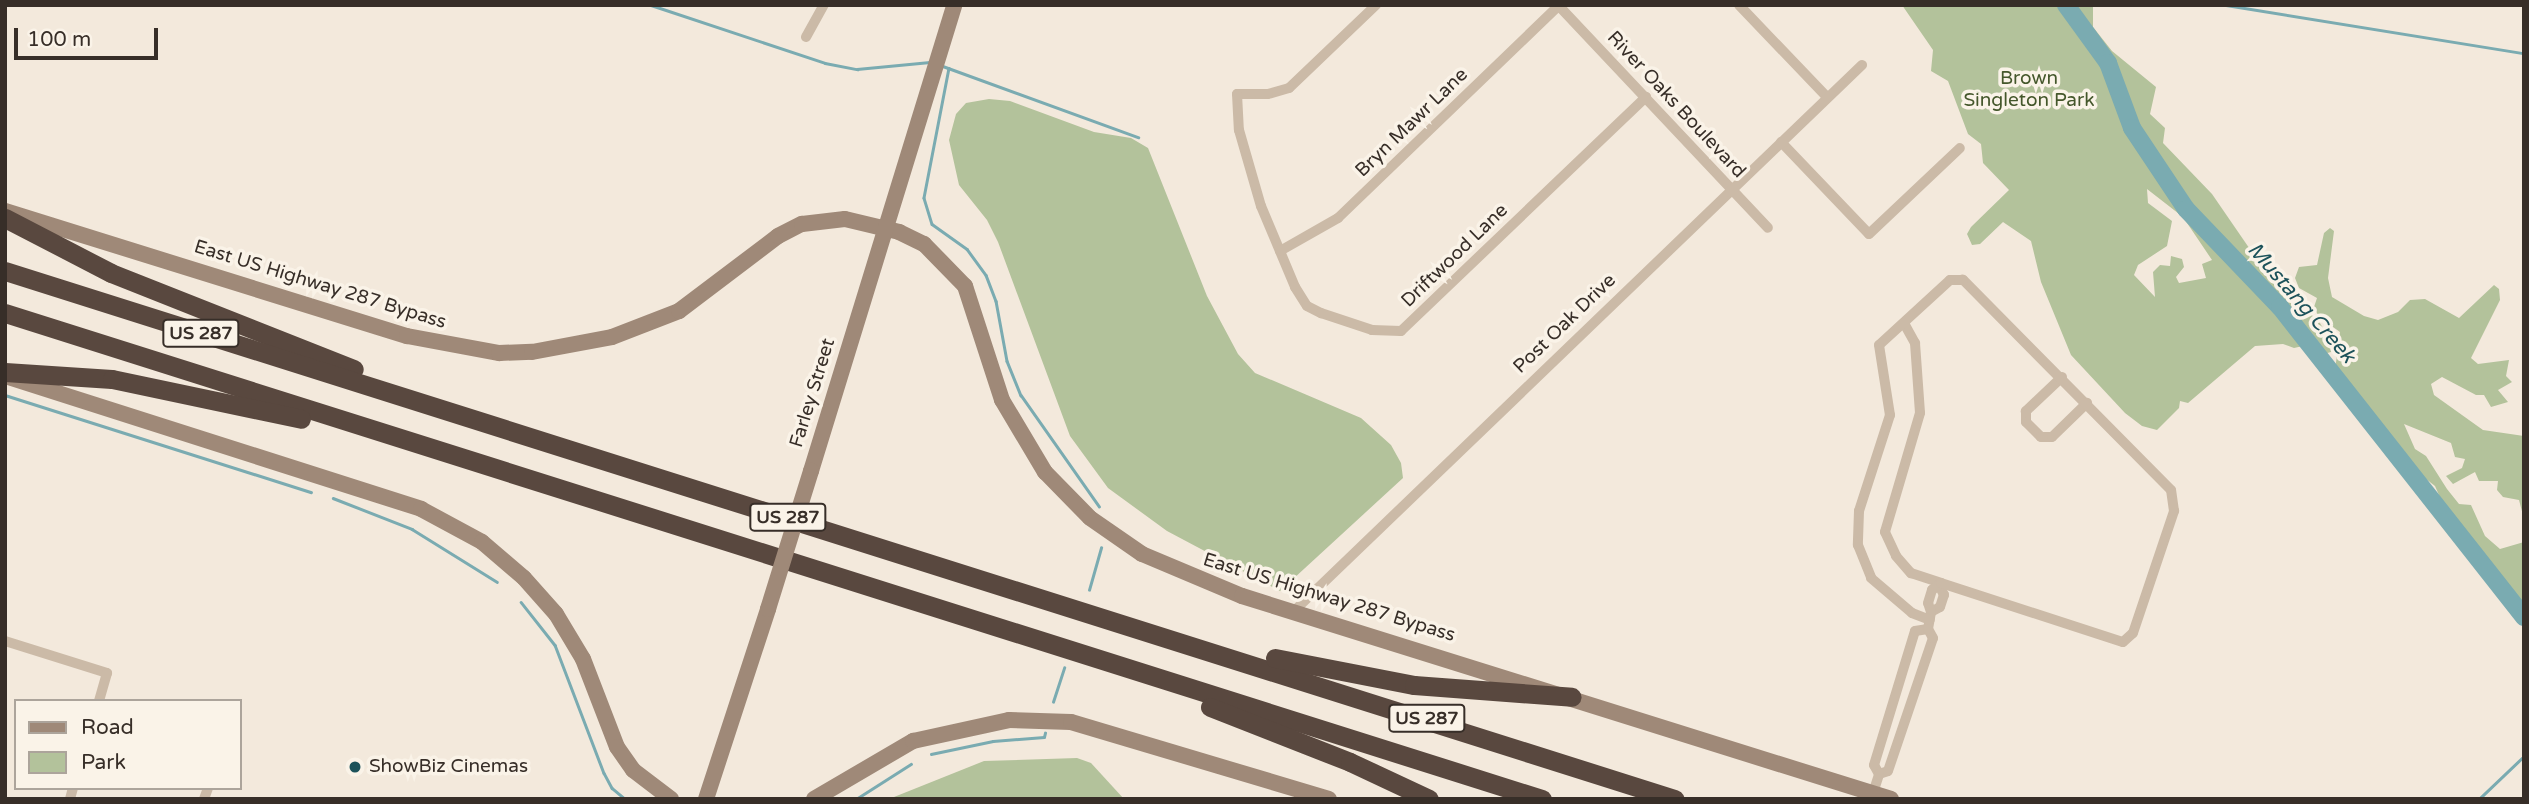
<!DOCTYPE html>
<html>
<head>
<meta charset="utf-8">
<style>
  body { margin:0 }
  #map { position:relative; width:2529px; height:804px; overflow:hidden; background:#f3e9dc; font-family:"Varela Round",sans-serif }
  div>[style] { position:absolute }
  .green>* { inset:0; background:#b3c29b }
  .stream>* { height:2.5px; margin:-1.25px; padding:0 1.25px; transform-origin:1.25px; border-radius:1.25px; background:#7aabb1 }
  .river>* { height:18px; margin:-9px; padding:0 9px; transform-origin:9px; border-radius:9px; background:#7aabb1 }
  .street>* { height:10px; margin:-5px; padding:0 5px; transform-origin:5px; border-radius:5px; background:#cbbaa7 }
  .secondary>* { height:16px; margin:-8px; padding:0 8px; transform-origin:8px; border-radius:8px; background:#9f8978 }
  .highway>* { height:19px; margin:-9.5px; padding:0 9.5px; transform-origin:9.5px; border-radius:9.5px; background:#59483f }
  .secondary-bridge>* { height:16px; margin:-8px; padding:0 8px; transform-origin:8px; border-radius:8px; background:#9f8978 }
  .dots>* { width:19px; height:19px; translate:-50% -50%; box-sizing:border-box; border:4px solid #faf3e8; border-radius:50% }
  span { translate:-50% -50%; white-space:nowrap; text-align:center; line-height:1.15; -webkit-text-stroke:7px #faf3e8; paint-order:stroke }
  .shield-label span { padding:2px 5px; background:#faf3e8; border:2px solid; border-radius:5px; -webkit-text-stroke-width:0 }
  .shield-label { font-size:18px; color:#372e28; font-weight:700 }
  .park-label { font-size:19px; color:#44572b }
  .street-label { font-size:19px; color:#372e28 }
  .poi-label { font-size:19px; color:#372e28 }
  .left { translate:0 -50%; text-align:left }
  .water-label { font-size:21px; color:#1c525a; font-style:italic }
  .frame { position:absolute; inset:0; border:7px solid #372e28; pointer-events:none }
  .legend { position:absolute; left:14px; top:699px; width:228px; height:91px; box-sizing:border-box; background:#faf3e8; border:2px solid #aca49b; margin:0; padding:9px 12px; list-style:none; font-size:21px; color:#372e28 }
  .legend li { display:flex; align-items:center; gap:14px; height:35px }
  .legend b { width:35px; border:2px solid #aca49b }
  .scale { position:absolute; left:14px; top:28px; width:144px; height:32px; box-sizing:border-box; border:4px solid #372e28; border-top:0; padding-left:9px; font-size:21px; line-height:24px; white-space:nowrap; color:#372e28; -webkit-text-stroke:5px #faf3e8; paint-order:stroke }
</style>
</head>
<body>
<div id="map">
  <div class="green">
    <div style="clip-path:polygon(evenodd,1902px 5px,2093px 5px,2093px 27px,2112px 51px,2156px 87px,2150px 114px,2165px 128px,2163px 143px,2212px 194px,2256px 258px,2280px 276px,2296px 303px,2318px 320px,2333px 344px,2331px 352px,2320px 355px,2312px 344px,2294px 348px,2283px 344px,2255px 346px,2188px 403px,2180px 401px,2179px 408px,2157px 430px,2142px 426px,2125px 413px,2071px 355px,2041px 282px,2031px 241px,2003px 222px,1980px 244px,1972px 245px,1967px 234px,1971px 227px,2009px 190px,1983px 163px,1981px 144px,1968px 134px,1948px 81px,1931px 71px,1933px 50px,1902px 5px,2147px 189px,2183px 217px,2212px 260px,2202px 264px,2206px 278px,2179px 283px,2176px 277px,2184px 267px,2182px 259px,2171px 256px,2170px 266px,2160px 265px,2153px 272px,2155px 297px,2134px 275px,2138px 265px,2167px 246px,2172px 221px,2148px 203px,2147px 189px)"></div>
    <div style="clip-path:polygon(989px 99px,1010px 101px,1094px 132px,1131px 138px,1148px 148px,1207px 296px,1238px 354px,1255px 373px,1361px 418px,1391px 445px,1401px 463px,1403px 478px,1280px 591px,1167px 531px,1108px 488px,1070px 436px,998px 242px,987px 220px,959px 185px,949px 140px,956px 114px,966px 103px)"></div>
    <div style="clip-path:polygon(2330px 228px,2334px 231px,2328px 278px,2332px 297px,2364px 316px,2378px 320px,2398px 312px,2410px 300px,2425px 299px,2459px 318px,2494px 285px,2499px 289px,2500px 300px,2471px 358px,2478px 364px,2509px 360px,2506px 376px,2512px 382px,2498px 390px,2508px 402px,2491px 407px,2484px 395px,2476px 395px,2442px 377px,2431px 384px,2434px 395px,2483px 430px,2524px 436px,2524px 519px,2519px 500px,2503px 497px,2497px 490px,2498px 481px,2479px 481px,2475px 472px,2453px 484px,2446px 476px,2462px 468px,2465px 459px,2455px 457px,2451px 443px,2404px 424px,2415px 449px,2426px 456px,2447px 489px,2459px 504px,2471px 505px,2485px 536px,2500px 549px,2524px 542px,2524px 606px,2449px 518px,2435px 486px,2371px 436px,2370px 412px,2335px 370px,2340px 332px,2319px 317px,2314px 307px,2317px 298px,2299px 288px,2295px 278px,2299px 267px,2317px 265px,2324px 233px)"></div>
    <div style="clip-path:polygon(1077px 758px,1091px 763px,1124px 799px,889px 799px,984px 761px)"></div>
  </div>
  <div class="stream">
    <div style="left:651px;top:5px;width:183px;rotate:18.4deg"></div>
    <div style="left:825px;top:63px;width:33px;rotate:11deg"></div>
    <div style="left:857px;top:69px;width:73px;rotate:-5.5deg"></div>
    <div style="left:2226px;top:5px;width:302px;rotate:9.2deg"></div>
    <div style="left:940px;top:65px;width:211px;rotate:20deg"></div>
    <div style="left:949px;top:68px;width:132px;rotate:100.9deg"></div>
    <div style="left:924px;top:198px;width:27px;rotate:73deg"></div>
    <div style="left:932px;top:224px;width:43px;rotate:35.5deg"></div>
    <div style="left:967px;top:249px;width:32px;rotate:54deg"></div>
    <div style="left:986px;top:275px;width:28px;rotate:69deg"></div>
    <div style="left:996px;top:301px;width:61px;rotate:79.6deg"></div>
    <div style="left:1007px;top:361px;width:37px;rotate:68deg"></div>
    <div style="left:1021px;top:395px;width:136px;rotate:54.9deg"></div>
    <div style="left:5px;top:395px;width:321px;rotate:17.6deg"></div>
    <div style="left:333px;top:498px;width:85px;rotate:21.4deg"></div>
    <div style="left:412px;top:529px;width:100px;rotate:31.9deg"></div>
    <div style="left:1089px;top:590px;width:44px;rotate:-74.1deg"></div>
    <div style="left:521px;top:602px;width:55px;rotate:51.7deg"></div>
    <div style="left:555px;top:645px;width:137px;rotate:69.1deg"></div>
    <div style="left:604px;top:773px;width:17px;rotate:62deg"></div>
    <div style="left:612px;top:788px;width:17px;rotate:40deg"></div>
    <div style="left:1053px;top:702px;width:36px;rotate:-72deg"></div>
    <div style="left:931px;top:754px;width:63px;rotate:-11.8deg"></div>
    <div style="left:993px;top:741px;width:51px;rotate:-4.5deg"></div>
    <div style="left:1044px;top:737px;width:4px;rotate:-76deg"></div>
    <div style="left:856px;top:799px;width:65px;rotate:-32.5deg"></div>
    <div style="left:2479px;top:799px;width:62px;rotate:-43.7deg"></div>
  </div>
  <div class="river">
    <div style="left:2066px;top:5px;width:72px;rotate:54.1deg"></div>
    <div style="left:2108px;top:63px;width:69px;rotate:69.7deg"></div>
    <div style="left:2132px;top:128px;width:97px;rotate:56.3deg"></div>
    <div style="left:2186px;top:209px;width:136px;rotate:46.2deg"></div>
    <div style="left:2280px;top:307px;width:395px;rotate:51.8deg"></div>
  </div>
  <div class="street">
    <div style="left:1376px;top:5px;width:120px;rotate:136.3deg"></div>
    <div style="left:1289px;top:88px;width:22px;rotate:164deg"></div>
    <div style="left:1268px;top:94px;width:31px;rotate:180deg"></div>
    <div style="left:1237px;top:94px;width:36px;rotate:87deg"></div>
    <div style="left:1239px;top:130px;width:79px;rotate:73.9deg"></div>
    <div style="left:1261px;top:206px;width:88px;rotate:67.2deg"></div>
    <div style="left:1295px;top:287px;width:22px;rotate:58deg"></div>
    <div style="left:1307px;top:306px;width:16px;rotate:27deg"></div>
    <div style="left:1321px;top:313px;width:54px;rotate:18.4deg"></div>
    <div style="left:1372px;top:330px;width:29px;rotate:2deg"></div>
    <div style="left:1401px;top:331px;width:339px;rotate:-43.7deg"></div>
    <div style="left:1558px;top:5px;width:306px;rotate:46.7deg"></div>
    <div style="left:1739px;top:5px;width:127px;rotate:46.3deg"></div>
    <div style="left:806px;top:37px;width:37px;rotate:-61deg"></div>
    <div style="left:1781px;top:142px;width:127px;rotate:46.3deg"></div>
    <div style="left:1869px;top:234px;width:125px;rotate:-43.4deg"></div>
    <div style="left:1280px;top:251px;width:67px;rotate:-29.6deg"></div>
    <div style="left:1338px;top:218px;width:307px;rotate:-43.9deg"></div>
    <div style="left:1905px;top:325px;width:21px;rotate:61deg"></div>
    <div style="left:1915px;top:343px;width:70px;rotate:85.9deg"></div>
    <div style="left:1920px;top:413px;width:124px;rotate:106.4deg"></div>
    <div style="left:1885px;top:532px;width:26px;rotate:65deg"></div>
    <div style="left:1896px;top:556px;width:23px;rotate:49deg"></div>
    <div style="left:1911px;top:573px;width:32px;rotate:18deg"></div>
    <div style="left:2062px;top:377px;width:50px;rotate:136.6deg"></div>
    <div style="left:2026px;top:411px;width:11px;rotate:90deg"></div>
    <div style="left:2026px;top:422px;width:21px;rotate:45deg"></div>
    <div style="left:2041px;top:437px;width:11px"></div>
    <div style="left:2052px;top:437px;width:49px;rotate:-44.2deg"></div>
    <div style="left:1294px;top:611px;width:788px;rotate:-43.87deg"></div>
    <div style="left:1931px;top:612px;width:10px;rotate:-29deg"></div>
    <div style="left:1940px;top:607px;width:13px;rotate:-72deg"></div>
    <div style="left:1944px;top:595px;width:9px;rotate:-117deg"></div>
    <div style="left:5px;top:641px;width:107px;rotate:17.4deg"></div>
    <div style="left:107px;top:673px;width:29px;rotate:106deg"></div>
    <div style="left:1879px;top:774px;width:10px;rotate:-119deg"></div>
    <div style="left:1874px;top:765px;width:140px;rotate:-73deg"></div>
    <div style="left:1915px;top:631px;width:13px;rotate:-9deg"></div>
    <div style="left:1873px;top:793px;width:20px;rotate:-72deg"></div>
    <div style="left:1879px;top:774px;width:9px;rotate:-18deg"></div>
    <div style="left:1888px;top:771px;width:140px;rotate:-71.3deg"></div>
    <div style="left:1933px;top:638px;width:10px;rotate:-119deg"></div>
    <div style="left:1928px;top:629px;width:17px;rotate:-80deg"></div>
    <div style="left:1931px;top:612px;width:9px;rotate:-108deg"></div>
    <div style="left:1928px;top:603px;width:14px;rotate:-73deg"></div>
    <div style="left:1932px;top:590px;width:11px;rotate:-38deg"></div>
    <div style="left:1941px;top:583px;width:191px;rotate:18deg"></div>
    <div style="left:2123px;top:642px;width:13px;rotate:-42deg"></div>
    <div style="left:2133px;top:633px;width:129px;rotate:-71.4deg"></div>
    <div style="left:2174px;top:511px;width:21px;rotate:-98deg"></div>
    <div style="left:2171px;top:490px;width:296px;rotate:-134.7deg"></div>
    <div style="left:1963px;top:280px;width:13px;rotate:180deg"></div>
    <div style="left:1950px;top:280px;width:96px;rotate:137.5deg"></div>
    <div style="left:1879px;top:345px;width:71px;rotate:81.1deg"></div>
    <div style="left:1890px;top:415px;width:101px;rotate:107.9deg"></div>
    <div style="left:1859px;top:511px;width:34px;rotate:92deg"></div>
    <div style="left:1858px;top:545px;width:35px;rotate:68deg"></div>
    <div style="left:1871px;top:578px;width:54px;rotate:40.5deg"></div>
    <div style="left:1912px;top:613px;width:19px;rotate:21deg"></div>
    <div style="left:70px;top:799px;width:11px;rotate:-75deg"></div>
    <div style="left:204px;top:799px;width:12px;rotate:-70deg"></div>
  </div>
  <div class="secondary">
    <div style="left:5px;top:211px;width:421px;rotate:17.3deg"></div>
    <div style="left:407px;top:336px;width:94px;rotate:10.5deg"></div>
    <div style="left:499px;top:353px;width:33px;rotate:-2deg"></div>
    <div style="left:532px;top:352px;width:81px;rotate:-10.6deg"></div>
    <div style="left:612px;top:337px;width:72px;rotate:-21.2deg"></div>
    <div style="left:679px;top:311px;width:124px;rotate:-37.1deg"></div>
    <div style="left:778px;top:236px;width:27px;rotate:-27deg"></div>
    <div style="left:802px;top:224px;width:43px;rotate:-6.6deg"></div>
    <div style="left:845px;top:219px;width:56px;rotate:13.5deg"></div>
    <div style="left:899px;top:232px;width:28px;rotate:26deg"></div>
    <div style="left:924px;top:244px;width:59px;rotate:45.7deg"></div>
    <div style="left:965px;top:286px;width:120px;rotate:72deg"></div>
    <div style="left:1002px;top:400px;width:84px;rotate:59.2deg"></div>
    <div style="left:1045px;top:472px;width:64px;rotate:45.6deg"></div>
    <div style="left:1090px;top:518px;width:63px;rotate:34.7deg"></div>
    <div style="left:1142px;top:554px;width:108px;rotate:22.8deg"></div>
    <div style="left:1242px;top:596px;width:680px;rotate:17.37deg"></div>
    <div style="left:8px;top:377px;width:434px;rotate:17.7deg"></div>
    <div style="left:421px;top:509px;width:69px;rotate:28.4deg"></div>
    <div style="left:482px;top:542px;width:55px;rotate:40.6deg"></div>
    <div style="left:524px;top:578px;width:48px;rotate:48.4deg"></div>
    <div style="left:556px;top:614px;width:52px;rotate:59deg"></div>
    <div style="left:583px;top:659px;width:94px;rotate:68.9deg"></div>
    <div style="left:617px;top:747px;width:28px;rotate:55deg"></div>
    <div style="left:633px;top:770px;width:48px;rotate:37.3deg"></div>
    <div style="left:811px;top:471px;width:487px;rotate:-72.9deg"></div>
    <div style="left:706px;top:799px;width:200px;rotate:-71.9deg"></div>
    <div style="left:814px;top:799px;width:115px;rotate:-30.4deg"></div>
    <div style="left:913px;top:741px;width:98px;rotate:-12.3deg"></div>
    <div style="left:1009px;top:720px;width:62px;rotate:1.8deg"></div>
    <div style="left:1071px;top:722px;width:269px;rotate:16.6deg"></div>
  </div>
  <div class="highway">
    <div style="left:5px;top:218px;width:119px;rotate:27.4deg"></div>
    <div style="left:111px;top:273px;width:261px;rotate:21.6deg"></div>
    <div style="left:5px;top:271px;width:1751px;rotate:17.55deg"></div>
    <div style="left:5px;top:313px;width:1612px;rotate:17.55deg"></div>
    <div style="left:5px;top:372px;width:107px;rotate:3.7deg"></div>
    <div style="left:112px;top:379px;width:193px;rotate:11.9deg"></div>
    <div style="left:1275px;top:658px;width:142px;rotate:11deg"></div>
    <div style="left:1414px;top:685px;width:158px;rotate:4.3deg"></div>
    <div style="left:1210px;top:707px;width:150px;rotate:21.4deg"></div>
    <div style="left:1350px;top:762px;width:87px;rotate:25.1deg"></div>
  </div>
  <div class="secondary-bridge">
    <div style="left:768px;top:609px;width:145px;rotate:-72.7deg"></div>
  </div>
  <div class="dots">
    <div style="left:355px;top:767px;background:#1c525a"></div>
  </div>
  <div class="shield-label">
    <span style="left:201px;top:333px">US 287</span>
    <span style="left:788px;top:517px">US 287</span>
    <span style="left:1427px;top:718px">US 287</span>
  </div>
  <div class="park-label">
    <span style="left:2029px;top:90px">Brown<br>Singleton Park</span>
  </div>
  <div class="street-label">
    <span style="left:1676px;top:105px;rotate:47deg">River Oaks Boulevard</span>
    <span style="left:1412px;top:123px;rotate:-44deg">Bryn Mawr Lane</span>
    <span style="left:1455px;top:256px;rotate:-44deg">Driftwood Lane</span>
    <span style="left:320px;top:285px;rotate:17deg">East US Highway 287 Bypass</span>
    <span style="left:1565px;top:324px;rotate:-44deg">Post Oak Drive</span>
    <span style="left:813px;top:393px;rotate:-73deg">Farley Street</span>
    <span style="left:1329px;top:598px;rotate:17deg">East US Highway 287 Bypass</span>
  </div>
  <div class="poi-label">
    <span class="left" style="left:369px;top:767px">ShowBiz Cinemas</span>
  </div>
  <div class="water-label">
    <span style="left:2301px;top:303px;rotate:49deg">Mustang Creek</span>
  </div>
  <div class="frame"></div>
  <ul class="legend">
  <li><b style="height:9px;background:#9f8978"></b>Road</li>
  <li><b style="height:19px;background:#b3c29b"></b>Park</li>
  </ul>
  <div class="scale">100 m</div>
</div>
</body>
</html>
